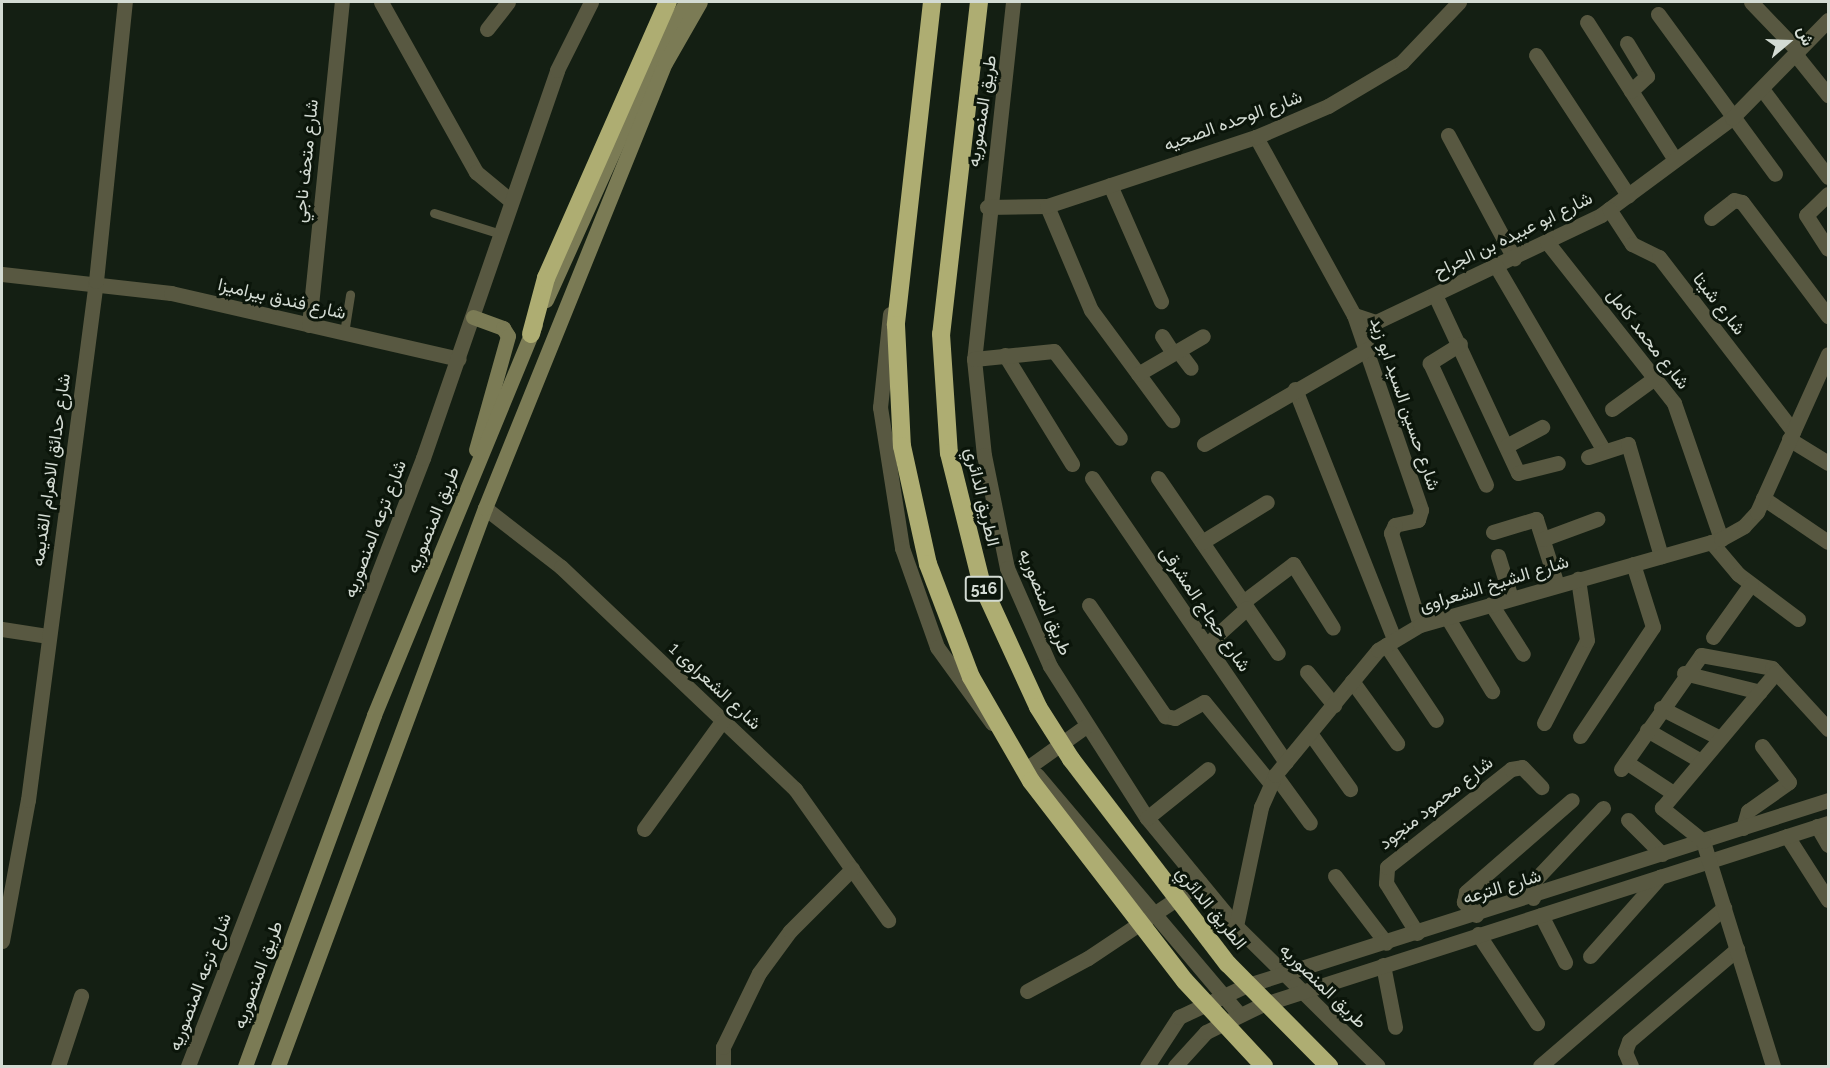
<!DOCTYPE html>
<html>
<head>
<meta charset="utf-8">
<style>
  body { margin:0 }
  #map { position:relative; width:1830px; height:1068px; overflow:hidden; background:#141f13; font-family:Raleway,Vazirmatn,sans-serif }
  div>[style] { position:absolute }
  .service>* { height:9px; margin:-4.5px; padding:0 4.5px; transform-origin:4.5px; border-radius:4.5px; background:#585841 }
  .minor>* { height:15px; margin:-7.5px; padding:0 7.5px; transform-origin:7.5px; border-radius:7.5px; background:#585841 }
  .secondary>* { height:15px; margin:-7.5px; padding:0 7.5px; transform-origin:7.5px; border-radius:7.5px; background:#7b7b55 }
  .motorway>* { height:18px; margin:-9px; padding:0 9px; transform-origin:9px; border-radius:9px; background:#aead72 }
  .motorway-bridge>* { height:18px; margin:-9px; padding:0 9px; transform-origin:9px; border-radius:9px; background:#aead72 }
  span { translate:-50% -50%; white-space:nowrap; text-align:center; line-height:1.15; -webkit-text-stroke:6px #0b150a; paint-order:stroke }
  .shield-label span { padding:2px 4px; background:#0b150a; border:2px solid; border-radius:4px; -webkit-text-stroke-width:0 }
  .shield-label { font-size:16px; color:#d3dbd3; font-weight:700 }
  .street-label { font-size:18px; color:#d3dbd3 }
  .frame { position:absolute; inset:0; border:3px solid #d3dbd3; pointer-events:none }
  .north { position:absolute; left:1758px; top:12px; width:60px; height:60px; -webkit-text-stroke:4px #0b150a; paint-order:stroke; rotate:71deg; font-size:16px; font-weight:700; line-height:24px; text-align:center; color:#d3dbd3 }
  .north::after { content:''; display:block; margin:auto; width:21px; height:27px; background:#d3dbd3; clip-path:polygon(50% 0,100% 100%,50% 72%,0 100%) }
</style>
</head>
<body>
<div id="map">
  <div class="service">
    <div style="left:434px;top:213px;width:70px;rotate:17.4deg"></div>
    <div style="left:344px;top:333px;width:39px;rotate:-81deg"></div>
  </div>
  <div class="minor">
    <div style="left:381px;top:2px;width:195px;rotate:60.8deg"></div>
    <div style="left:476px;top:172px;width:45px;rotate:39.6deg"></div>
    <div style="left:1013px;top:2px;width:359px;rotate:96.2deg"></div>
    <div style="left:974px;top:359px;width:97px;rotate:84.1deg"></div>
    <div style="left:984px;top:455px;width:115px;rotate:78.5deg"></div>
    <div style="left:1007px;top:568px;width:107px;rotate:66.3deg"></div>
    <div style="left:1050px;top:666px;width:180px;rotate:57.5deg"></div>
    <div style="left:1147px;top:818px;width:140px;rotate:50.5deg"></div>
    <div style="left:1236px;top:926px;width:199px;rotate:44.6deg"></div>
    <div style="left:1751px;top:2px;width:68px;rotate:46.2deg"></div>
    <div style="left:1658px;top:14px;width:198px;rotate:53.8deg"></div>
    <div style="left:1587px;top:22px;width:161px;rotate:57.4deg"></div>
    <div style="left:487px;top:29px;width:34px;rotate:-52deg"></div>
    <div style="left:1627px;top:43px;width:39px;rotate:59deg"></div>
    <div style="left:1647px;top:76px;width:22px;rotate:137deg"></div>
    <div style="left:1795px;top:54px;width:53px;rotate:51.2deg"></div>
    <div style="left:1536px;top:55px;width:168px;rotate:56.7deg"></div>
    <div style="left:1762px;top:89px;width:110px;rotate:53.1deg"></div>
    <div style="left:1448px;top:135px;width:140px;rotate:61.8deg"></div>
    <div style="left:1256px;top:137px;width:203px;rotate:61.2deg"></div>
    <div style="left:1354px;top:315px;width:23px;rotate:18deg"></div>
    <div style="left:1376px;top:322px;width:249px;rotate:-25.4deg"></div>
    <div style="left:1601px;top:215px;width:163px;rotate:-36.5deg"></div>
    <div style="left:1732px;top:118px;width:137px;rotate:-45.6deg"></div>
    <div style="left:1110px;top:185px;width:127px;rotate:66.3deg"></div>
    <div style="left:1828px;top:194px;width:30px;rotate:136deg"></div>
    <div style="left:1806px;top:215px;width:40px;rotate:57.1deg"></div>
    <div style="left:1047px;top:206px;width:113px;rotate:67.1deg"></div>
    <div style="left:1091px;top:310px;width:137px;rotate:53.6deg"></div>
    <div style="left:987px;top:207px;width:60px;rotate:-1deg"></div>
    <div style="left:1047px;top:206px;width:220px;rotate:-18.3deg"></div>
    <div style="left:1256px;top:137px;width:78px;rotate:-23.3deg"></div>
    <div style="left:1328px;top:106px;width:86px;rotate:-30.7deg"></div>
    <div style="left:1402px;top:62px;width:83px;rotate:-46.5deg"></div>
    <div style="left:1609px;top:209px;width:42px;rotate:56.7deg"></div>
    <div style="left:1632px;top:244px;width:30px;rotate:26deg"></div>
    <div style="left:1659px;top:257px;width:220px;rotate:52.4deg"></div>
    <div style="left:1711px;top:218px;width:29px;rotate:-38deg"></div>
    <div style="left:1734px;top:200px;width:8px;rotate:14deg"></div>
    <div style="left:1742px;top:202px;width:143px;rotate:53deg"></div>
    <div style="left:1547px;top:242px;width:205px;rotate:51.7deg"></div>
    <div style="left:1674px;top:403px;width:144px;rotate:70.9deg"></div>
    <div style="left:1496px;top:266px;width:214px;rotate:59.7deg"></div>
    <div style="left:2px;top:274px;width:170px;rotate:6.4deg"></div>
    <div style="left:171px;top:293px;width:295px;rotate:12.9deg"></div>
    <div style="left:1435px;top:295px;width:196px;rotate:65deg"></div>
    <div style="left:1518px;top:473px;width:41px;rotate:-14deg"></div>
    <div style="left:890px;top:314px;width:94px;rotate:96.1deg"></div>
    <div style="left:880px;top:407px;width:143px;rotate:81.1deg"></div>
    <div style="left:902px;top:548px;width:105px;rotate:70.5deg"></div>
    <div style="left:937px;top:647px;width:94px;rotate:54.1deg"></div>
    <div style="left:1354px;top:315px;width:206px;rotate:71deg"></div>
    <div style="left:1421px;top:510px;width:10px;rotate:107deg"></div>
    <div style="left:1418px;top:520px;width:24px;rotate:168deg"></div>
    <div style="left:1395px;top:525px;width:9px;rotate:117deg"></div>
    <div style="left:1391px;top:533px;width:96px;rotate:72.5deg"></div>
    <div style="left:309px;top:325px;width:325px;rotate:-84.2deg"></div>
    <div style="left:1162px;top:336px;width:20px;rotate:57deg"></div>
    <div style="left:1460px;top:344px;width:36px;rotate:148deg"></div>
    <div style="left:1430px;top:363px;width:134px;rotate:65.3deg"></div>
    <div style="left:1178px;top:351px;width:21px;rotate:53deg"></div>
    <div style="left:1005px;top:355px;width:128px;rotate:58.4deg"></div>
    <div style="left:974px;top:359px;width:80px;rotate:-5.7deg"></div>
    <div style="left:1054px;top:351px;width:109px;rotate:52.8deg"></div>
    <div style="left:1138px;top:374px;width:75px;rotate:-30.3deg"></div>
    <div style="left:1295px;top:389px;width:269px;rotate:68.4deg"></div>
    <div style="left:1612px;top:409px;width:54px;rotate:-36deg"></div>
    <div style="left:1789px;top:439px;width:46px;rotate:31.6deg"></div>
    <div style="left:1204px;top:444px;width:190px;rotate:-30.1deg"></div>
    <div style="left:1506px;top:446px;width:41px;rotate:-27.8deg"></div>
    <div style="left:1588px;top:457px;width:42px;rotate:-18deg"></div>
    <div style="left:1628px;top:444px;width:117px;rotate:73.6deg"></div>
    <div style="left:1092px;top:478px;width:344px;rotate:55.7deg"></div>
    <div style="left:1158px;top:478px;width:212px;rotate:55.6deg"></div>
    <div style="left:1763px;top:498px;width:78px;rotate:34.1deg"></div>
    <div style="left:485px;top:508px;width:96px;rotate:37.8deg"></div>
    <div style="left:561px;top:567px;width:323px;rotate:43.5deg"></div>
    <div style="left:795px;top:789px;width:161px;rotate:54.6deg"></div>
    <div style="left:1493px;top:532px;width:45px;rotate:-16.8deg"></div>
    <div style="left:1536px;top:519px;width:69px;rotate:72.3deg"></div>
    <div style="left:1543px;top:539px;width:58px;rotate:-20.3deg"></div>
    <div style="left:1202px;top:542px;width:76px;rotate:-31.6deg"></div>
    <div style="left:1711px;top:542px;width:42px;rotate:49.8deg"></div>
    <div style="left:1738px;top:574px;width:75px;rotate:36.9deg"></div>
    <div style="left:1498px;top:556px;width:44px;rotate:72.8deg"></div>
    <div style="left:1243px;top:602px;width:63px;rotate:-37.2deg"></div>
    <div style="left:1293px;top:564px;width:75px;rotate:58deg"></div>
    <div style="left:1491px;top:604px;width:59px;rotate:57.4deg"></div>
    <div style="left:1089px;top:605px;width:135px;rotate:55.6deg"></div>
    <div style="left:1165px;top:716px;width:10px;rotate:11deg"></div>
    <div style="left:1175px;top:718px;width:33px;rotate:-29deg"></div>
    <div style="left:1204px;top:702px;width:106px;rotate:50.7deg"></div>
    <div style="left:1447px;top:617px;width:87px;rotate:58.7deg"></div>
    <div style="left:2px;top:629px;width:47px;rotate:8.7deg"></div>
    <div style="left:1713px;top:637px;width:65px;rotate:-54.4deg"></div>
    <div style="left:1206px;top:645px;width:55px;rotate:-42.1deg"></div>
    <div style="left:1386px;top:645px;width:90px;rotate:56.3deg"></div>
    <div style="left:1307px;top:672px;width:43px;rotate:50.7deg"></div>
    <div style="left:1684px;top:673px;width:78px;rotate:14deg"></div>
    <div style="left:1352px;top:681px;width:77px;rotate:54deg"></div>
    <div style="left:1661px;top:708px;width:66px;rotate:27deg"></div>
    <div style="left:1544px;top:723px;width:93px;rotate:-62.6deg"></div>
    <div style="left:1587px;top:640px;width:62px;rotate:-98.4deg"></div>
    <div style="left:1647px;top:730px;width:62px;rotate:29.9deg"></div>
    <div style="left:1310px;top:733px;width:69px;rotate:54.5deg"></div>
    <div style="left:1580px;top:736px;width:131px;rotate:-56.2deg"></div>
    <div style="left:1653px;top:627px;width:66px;rotate:-107.6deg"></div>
    <div style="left:1626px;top:762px;width:56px;rotate:33.4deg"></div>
    <div style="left:1030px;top:766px;width:69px;rotate:-35.5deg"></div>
    <div style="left:1621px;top:769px;width:139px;rotate:-54.9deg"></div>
    <div style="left:1701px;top:655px;width:72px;rotate:10.4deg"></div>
    <div style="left:1772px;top:668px;width:83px;rotate:47.4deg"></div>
    <div style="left:1037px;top:775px;width:314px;rotate:49.8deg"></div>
    <div style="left:1275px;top:775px;width:59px;rotate:53.9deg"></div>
    <div style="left:1147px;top:818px;width:78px;rotate:-38.8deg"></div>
    <div style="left:1628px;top:820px;width:48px;rotate:45deg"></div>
    <div style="left:1817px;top:826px;width:22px;rotate:60deg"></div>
    <div style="left:1743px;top:828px;width:18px;rotate:-74deg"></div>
    <div style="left:1748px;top:811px;width:50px;rotate:-35.3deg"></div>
    <div style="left:1789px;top:782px;width:45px;rotate:-126.9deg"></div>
    <div style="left:644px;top:829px;width:135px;rotate:-54.1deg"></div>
    <div style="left:1787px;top:836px;width:76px;rotate:57.4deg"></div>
    <div style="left:1335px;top:876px;width:84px;rotate:52.7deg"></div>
    <div style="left:1533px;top:898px;width:16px;rotate:-90deg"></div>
    <div style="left:1533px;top:882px;width:102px;rotate:-46.6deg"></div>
    <div style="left:1476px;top:915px;width:18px;rotate:-133deg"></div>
    <div style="left:1464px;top:902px;width:10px;rotate:-79deg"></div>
    <div style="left:1466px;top:892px;width:140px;rotate:-41deg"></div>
    <div style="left:1541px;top:915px;width:53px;rotate:62.9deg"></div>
    <div style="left:1236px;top:926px;width:122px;rotate:-78.1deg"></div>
    <div style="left:1261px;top:807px;width:35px;rotate:-66deg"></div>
    <div style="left:1275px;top:775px;width:162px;rotate:-50.5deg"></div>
    <div style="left:1378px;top:650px;width:49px;rotate:-30.8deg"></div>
    <div style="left:1420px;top:625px;width:313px;rotate:-15.9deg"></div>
    <div style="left:1721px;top:539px;width:26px;rotate:-29deg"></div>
    <div style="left:1744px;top:526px;width:19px;rotate:-47deg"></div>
    <div style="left:1757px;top:512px;width:173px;rotate:-65.8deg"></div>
    <div style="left:1417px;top:933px;width:59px;rotate:-121.8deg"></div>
    <div style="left:1386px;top:883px;width:16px;rotate:-86deg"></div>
    <div style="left:1387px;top:867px;width:158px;rotate:-38.3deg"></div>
    <div style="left:1511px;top:769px;width:11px;rotate:-10deg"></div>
    <div style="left:1522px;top:767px;width:28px;rotate:46deg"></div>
    <div style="left:1478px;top:934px;width:107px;rotate:56.5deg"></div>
    <div style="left:2px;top:941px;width:143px;rotate:-79.6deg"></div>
    <div style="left:28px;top:800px;width:523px;rotate:-82.54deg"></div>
    <div style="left:96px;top:281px;width:281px;rotate:-84.1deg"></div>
    <div style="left:1590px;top:956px;width:106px;rotate:-48.5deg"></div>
    <div style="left:1383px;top:965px;width:63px;rotate:79deg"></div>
    <div style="left:1027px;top:991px;width:69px;rotate:-28.4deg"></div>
    <div style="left:1088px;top:958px;width:135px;rotate:-33.8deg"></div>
    <div style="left:58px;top:1066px;width:74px;rotate:-71.8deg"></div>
    <div style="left:188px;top:1066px;width:652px;rotate:-68.87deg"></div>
    <div style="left:423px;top:458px;width:410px;rotate:-70.9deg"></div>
    <div style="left:557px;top:70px;width:76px;rotate:-63.4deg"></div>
    <div style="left:723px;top:1066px;width:19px;rotate:-90deg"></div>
    <div style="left:723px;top:1047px;width:82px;rotate:-64.1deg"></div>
    <div style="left:759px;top:973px;width:52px;rotate:-53.6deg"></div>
    <div style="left:790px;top:931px;width:88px;rotate:-45deg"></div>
    <div style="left:1147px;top:1066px;width:59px;rotate:-56.9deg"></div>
    <div style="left:1179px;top:1017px;width:73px;rotate:-25.2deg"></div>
    <div style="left:1245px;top:986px;width:612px;rotate:-17.69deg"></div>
    <div style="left:1175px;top:1066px;width:46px;rotate:-47.6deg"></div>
    <div style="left:1206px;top:1032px;width:61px;rotate:-26.1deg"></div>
    <div style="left:1261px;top:1005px;width:595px;rotate:-17.8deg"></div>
    <div style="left:1540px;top:1066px;width:243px;rotate:-40.7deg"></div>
    <div style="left:1631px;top:1066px;width:15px;rotate:-113deg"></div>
    <div style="left:1625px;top:1052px;width:12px;rotate:-70deg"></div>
    <div style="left:1629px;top:1041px;width:142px;rotate:-40.4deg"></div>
    <div style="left:1773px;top:1066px;width:236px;rotate:-107.3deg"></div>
    <div style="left:1703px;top:841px;width:53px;rotate:-141.2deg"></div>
    <div style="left:1662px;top:808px;width:177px;rotate:-50deg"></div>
  </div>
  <div class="secondary">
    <div style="left:546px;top:300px;width:270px;rotate:-65.7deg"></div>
    <div style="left:657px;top:54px;width:60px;rotate:-60.9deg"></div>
    <div style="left:473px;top:317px;width:32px;rotate:20deg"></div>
    <div style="left:503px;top:328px;width:9px;rotate:58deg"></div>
    <div style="left:508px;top:336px;width:118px;rotate:105.7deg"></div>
    <div style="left:245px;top:1066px;width:374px;rotate:-69.8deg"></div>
    <div style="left:374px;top:715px;width:422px;rotate:-67.6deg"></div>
    <div style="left:278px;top:1066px;width:595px;rotate:-69.65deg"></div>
    <div style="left:485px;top:508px;width:480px;rotate:-68deg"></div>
    <div style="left:665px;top:63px;width:70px;rotate:-60.2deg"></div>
  </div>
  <div class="motorway">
    <div style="left:531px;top:334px;width:58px;rotate:-75deg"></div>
    <div style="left:546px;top:278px;width:302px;rotate:-66.2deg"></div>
  </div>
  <div class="motorway-bridge">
    <div style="left:932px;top:2px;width:325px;rotate:96.4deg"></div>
    <div style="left:896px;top:325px;width:121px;rotate:87.2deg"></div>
    <div style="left:902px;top:446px;width:121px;rotate:77.6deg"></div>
    <div style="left:928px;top:564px;width:121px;rotate:69.2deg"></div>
    <div style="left:971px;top:677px;width:120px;rotate:60deg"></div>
    <div style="left:1031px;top:781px;width:252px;rotate:52.4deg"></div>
    <div style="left:1185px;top:981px;width:116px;rotate:47.1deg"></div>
    <div style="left:979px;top:2px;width:334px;rotate:96.5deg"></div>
    <div style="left:941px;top:334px;width:119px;rotate:86.2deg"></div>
    <div style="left:949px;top:453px;width:136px;rotate:76deg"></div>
    <div style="left:982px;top:585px;width:134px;rotate:65.3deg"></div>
    <div style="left:1038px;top:707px;width:62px;rotate:57.6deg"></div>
    <div style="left:1071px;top:759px;width:258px;rotate:52.6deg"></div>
    <div style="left:1228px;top:964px;width:144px;rotate:45.3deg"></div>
  </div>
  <div class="shield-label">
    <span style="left:984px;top:589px">516</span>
  </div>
  <div class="street-label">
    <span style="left:982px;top:111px;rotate:-81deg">طريق المنصوريه</span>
    <span style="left:1233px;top:121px;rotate:-20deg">شارع الوحده الصحيه</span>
    <span style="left:306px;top:161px;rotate:-84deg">شارع متحف ناجي</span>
    <span style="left:1513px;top:235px;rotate:-26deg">شارع ابو عبيده بن الجراح</span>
    <span style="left:282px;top:299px;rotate:13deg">شارع فندق بيراميزا</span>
    <span style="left:1719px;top:304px;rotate:52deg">شارع شيتا</span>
    <span style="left:1648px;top:339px;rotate:52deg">شارع محمد كامل</span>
    <span style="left:1405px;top:404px;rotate:71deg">شارع حسين السيد ابو زيد</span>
    <span style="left:51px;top:470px;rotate:-82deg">شارع حدائق الاهرام القديمه</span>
    <span style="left:982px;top:497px;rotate:77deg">الطريق الدائري</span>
    <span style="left:433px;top:520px;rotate:-68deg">طريق المنصوريه</span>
    <span style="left:375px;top:529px;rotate:-69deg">شارع ترعه المنصوريه</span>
    <span style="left:1494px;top:584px;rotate:-17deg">شارع الشيخ الشعراوى</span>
    <span style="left:1045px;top:602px;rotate:68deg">طريق المنصوريه</span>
    <span style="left:1205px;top:609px;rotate:56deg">شارع حجاج المشرقى</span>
    <span style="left:715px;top:686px;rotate:43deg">شارع الشعراوى 1</span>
    <span style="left:1436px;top:803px;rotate:-38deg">شارع محمود منجود</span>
    <span style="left:1502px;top:887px;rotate:-17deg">شارع الترعه</span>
    <span style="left:1211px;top:908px;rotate:51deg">الطريق الدائري</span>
    <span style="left:258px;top:975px;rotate:-70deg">طريق المنصوريه</span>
    <span style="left:200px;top:982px;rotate:-69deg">شارع ترعه المنصوريه</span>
    <span style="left:1323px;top:986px;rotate:44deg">طريق المنصوريه</span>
  </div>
  <div class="frame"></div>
  <div class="north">ش</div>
</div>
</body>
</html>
